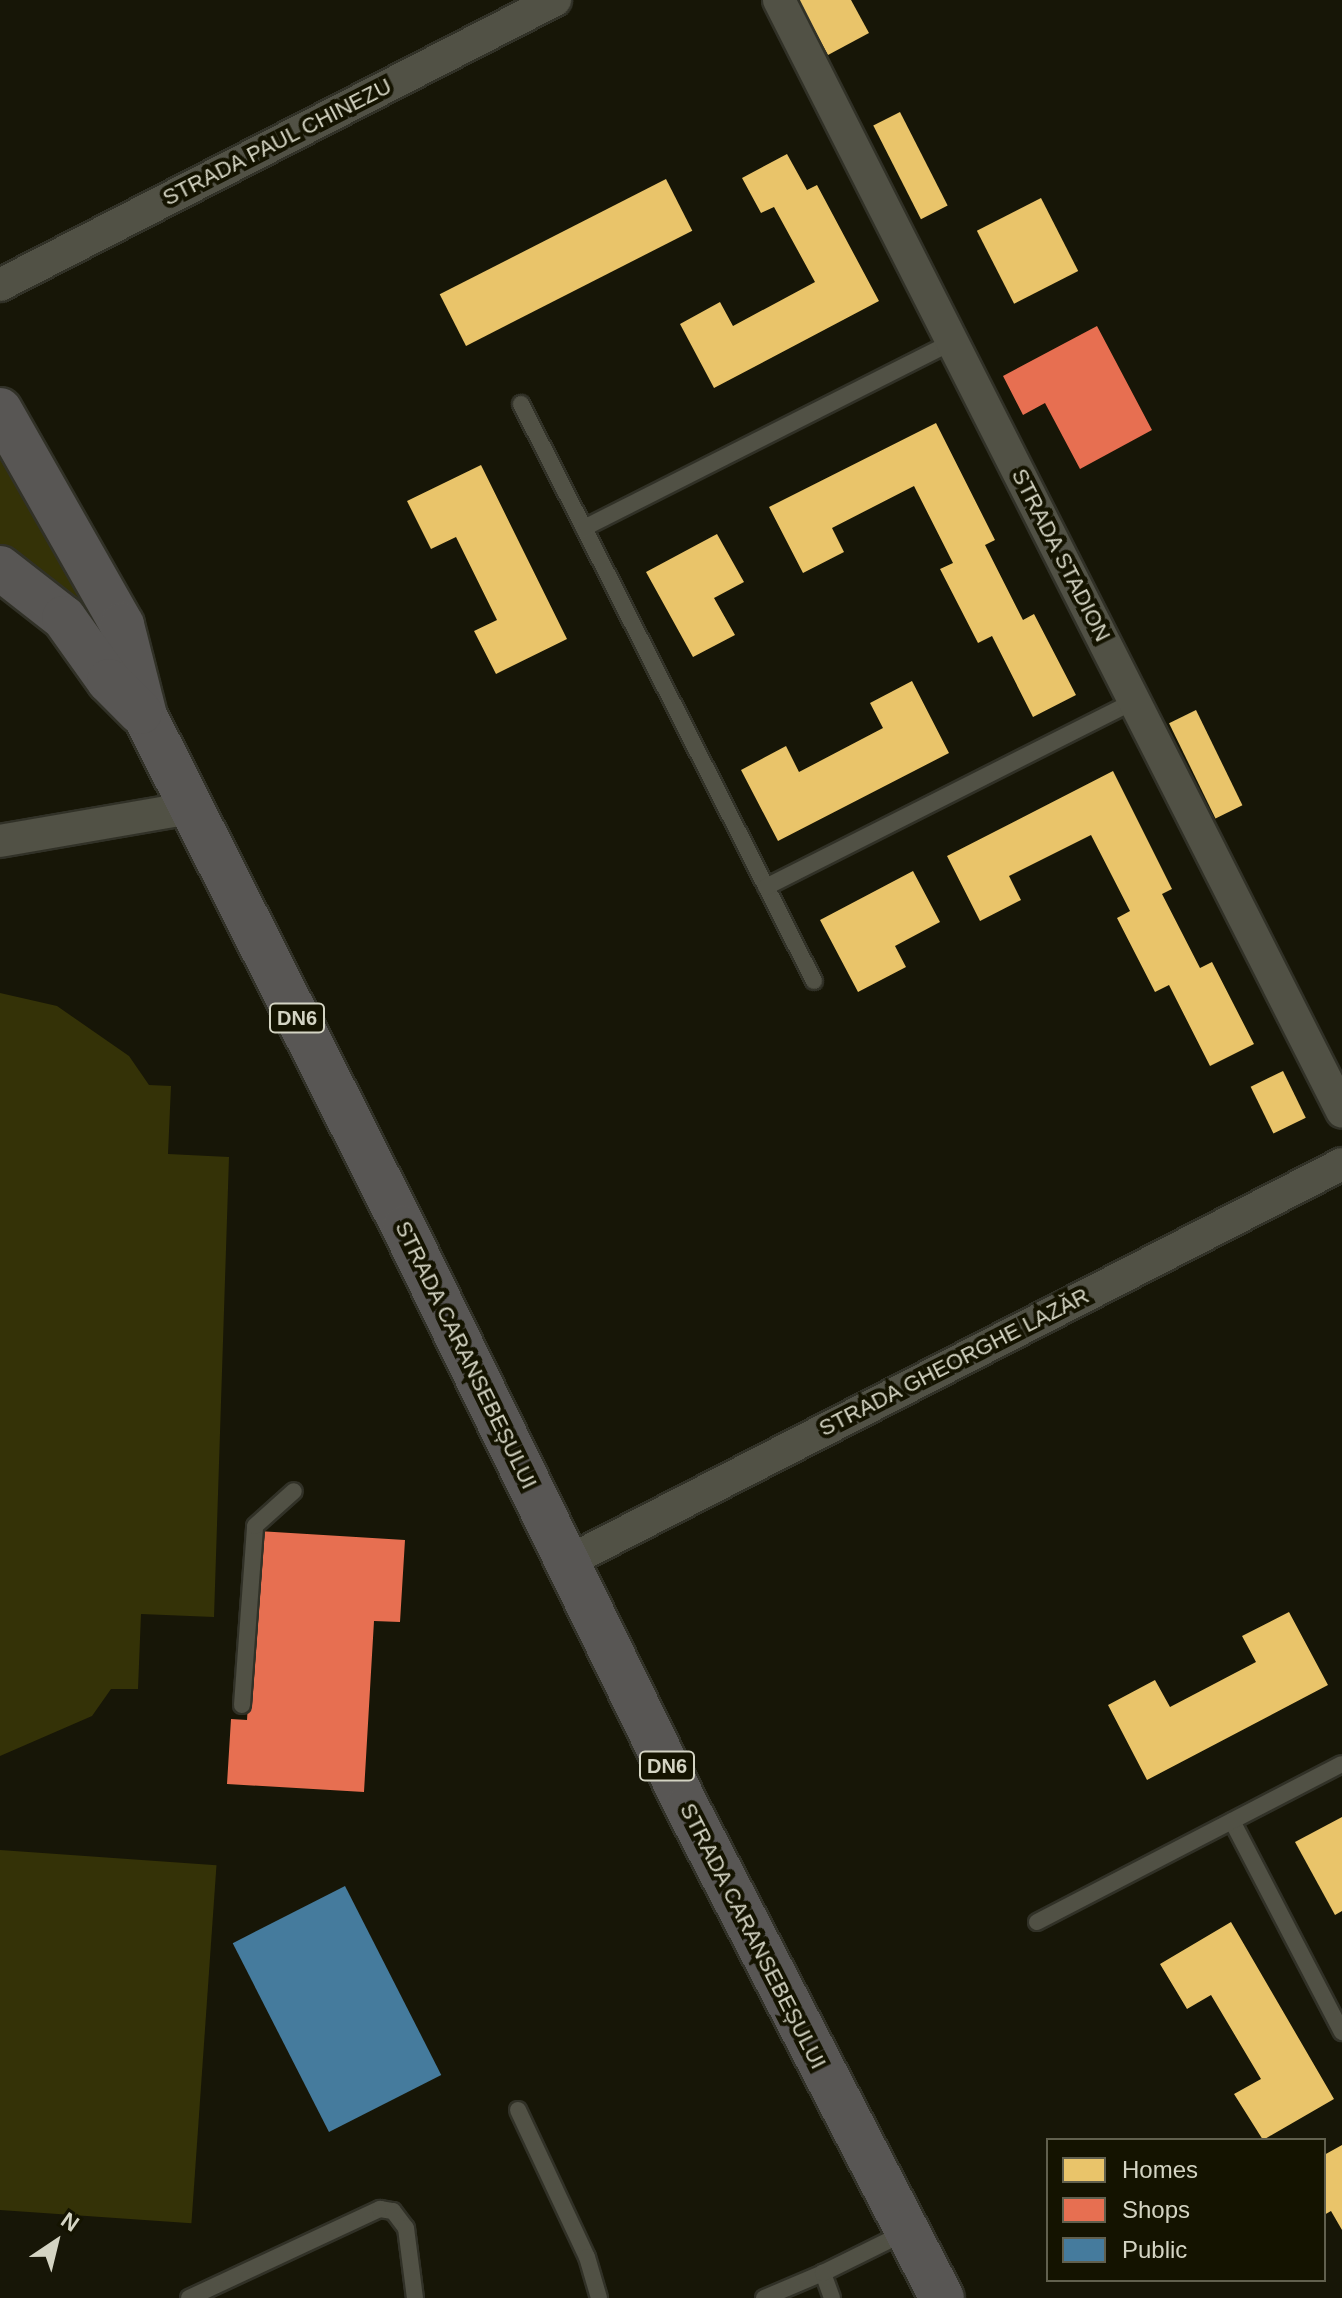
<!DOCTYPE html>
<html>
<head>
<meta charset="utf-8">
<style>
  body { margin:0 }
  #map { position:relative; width:1342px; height:2298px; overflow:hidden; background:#171607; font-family:Arial,sans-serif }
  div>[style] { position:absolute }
  .green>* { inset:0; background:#343207; transform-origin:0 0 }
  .homes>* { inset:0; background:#e9c46a; transform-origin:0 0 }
  .shops>* { inset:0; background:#e76f51 }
  .public>* { inset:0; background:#457b9d; transform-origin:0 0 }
  .roads { filter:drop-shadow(2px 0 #313127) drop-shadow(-2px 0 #313127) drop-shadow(0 2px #313127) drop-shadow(0 -2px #313127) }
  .service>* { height:16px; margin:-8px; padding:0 8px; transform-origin:8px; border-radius:8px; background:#515145 }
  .minor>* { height:32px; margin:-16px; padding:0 16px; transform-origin:16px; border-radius:16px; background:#515145 }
  .primary>* { height:44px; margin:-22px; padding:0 22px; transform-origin:22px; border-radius:22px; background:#585654 }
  span { translate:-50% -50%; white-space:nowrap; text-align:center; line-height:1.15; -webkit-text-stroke:8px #141300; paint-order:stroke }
  .shield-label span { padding:2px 6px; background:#141300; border:2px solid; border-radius:6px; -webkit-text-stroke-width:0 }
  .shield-label { font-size:20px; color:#d4d4c3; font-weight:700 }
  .street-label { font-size:22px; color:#d4d4c3 }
  .legend { position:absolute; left:1046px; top:2138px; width:280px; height:144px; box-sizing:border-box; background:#141300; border:2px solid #61604e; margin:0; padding:10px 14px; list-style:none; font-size:24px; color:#d4d4c3 }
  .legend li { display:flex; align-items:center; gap:16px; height:40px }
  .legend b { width:40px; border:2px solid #61604e }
  .north { position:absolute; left:16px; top:2202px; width:80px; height:80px; -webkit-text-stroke:6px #141300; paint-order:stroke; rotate:35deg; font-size:22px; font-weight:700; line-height:32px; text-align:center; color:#d4d4c3 }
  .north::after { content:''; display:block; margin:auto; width:28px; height:36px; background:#d4d4c3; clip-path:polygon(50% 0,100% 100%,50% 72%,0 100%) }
</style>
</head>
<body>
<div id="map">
  <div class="green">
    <div style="clip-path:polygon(0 444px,91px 618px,0 546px)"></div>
    <div style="clip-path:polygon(0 993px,57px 1006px,129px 1056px,149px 1085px,171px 1086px,168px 1154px,229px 1157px,214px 1617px,141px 1614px,138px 1689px,111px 1689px,92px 1716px,0 1756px)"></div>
    <div style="left:0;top:1850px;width:217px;height:359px;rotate:4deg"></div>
  </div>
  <div class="homes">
    <div style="clip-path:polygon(798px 0,851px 0,869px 33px,828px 55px)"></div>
    <div style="left:900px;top:112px;width:105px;height:30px;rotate:63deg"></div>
    <div style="clip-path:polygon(787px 154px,807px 190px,817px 185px,879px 301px,714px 388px,680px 324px,720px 302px,733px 326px,815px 282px,774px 207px,761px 213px,742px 178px)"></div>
    <div style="left:666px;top:179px;width:58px;height:254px;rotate:63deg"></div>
    <div style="left:1041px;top:198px;width:82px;height:72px;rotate:63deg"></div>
    <div style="clip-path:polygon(936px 423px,995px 540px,985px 545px,1023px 620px,1034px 614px,1076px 695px,1033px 717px,992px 636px,978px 643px,940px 569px,953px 563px,914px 486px,832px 528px,844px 552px,803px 573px,769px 507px)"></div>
    <div style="clip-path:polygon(481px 465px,567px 639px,496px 674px,474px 631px,497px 620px,456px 537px,431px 549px,407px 501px)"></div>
    <div style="clip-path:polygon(717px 534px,744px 582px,714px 598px,735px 635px,693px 657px,646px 572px)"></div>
    <div style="clip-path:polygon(912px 681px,949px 753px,778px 841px,741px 770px,786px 746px,799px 772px,883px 728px,870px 703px)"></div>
    <div style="left:1196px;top:710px;width:106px;height:30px;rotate:64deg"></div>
    <div style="clip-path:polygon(1113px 771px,1172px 889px,1162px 894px,1200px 968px,1212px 962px,1254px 1044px,1210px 1066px,1169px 985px,1155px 992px,1117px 918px,1130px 911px,1091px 835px,1009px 876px,1021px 900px,980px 921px,947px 856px)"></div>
    <div style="clip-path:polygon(913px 871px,940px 922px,895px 946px,906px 967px,858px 992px,820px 920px)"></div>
    <div style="left:1283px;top:1071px;width:52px;height:36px;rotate:64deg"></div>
    <div style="clip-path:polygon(1289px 1612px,1328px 1685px,1147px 1780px,1108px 1705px,1155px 1680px,1170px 1707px,1256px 1662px,1242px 1636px)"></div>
    <div style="clip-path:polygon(1342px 1817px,1342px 1911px,1335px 1915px,1295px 1842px)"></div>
    <div style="clip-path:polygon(1231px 1922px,1334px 2099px,1263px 2140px,1234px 2094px,1261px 2079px,1211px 1995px,1187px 2009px,1160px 1964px)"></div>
    <div style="clip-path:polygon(1342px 2145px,1342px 2230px,1331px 2211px,1324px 2215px,1324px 2155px)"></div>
  </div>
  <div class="shops">
    <div style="clip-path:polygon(1097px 326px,1152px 430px,1080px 469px,1045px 403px,1023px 415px,1003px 376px)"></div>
    <div style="clip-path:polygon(258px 1531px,405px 1540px,400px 1622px,374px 1621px,364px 1792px,227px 1784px,231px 1719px,247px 1720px)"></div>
  </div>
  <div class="public">
    <div style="left:345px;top:1886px;width:212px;height:126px;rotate:63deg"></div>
  </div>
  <div class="roads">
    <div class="service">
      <div style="left:521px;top:404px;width:647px;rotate:63.08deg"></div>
      <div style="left:584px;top:528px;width:413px;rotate:-26.8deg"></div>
      <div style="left:766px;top:887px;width:413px;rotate:-26.8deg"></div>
      <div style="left:242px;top:1705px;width:179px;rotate:-85.8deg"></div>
      <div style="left:255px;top:1526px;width:52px;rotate:-41.9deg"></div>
      <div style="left:1232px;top:1821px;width:238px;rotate:62.5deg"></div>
      <div style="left:1037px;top:1922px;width:343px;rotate:-27.4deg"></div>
      <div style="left:518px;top:2110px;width:162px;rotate:64.9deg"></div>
      <div style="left:587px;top:2257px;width:43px;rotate:73.7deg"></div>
      <div style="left:189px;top:2298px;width:211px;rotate:-25deg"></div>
      <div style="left:380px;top:2209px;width:13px;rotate:9deg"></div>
      <div style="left:393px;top:2211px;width:21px;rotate:53deg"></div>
      <div style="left:406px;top:2228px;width:71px;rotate:82.7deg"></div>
      <div style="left:764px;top:2298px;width:64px;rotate:-23deg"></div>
      <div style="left:832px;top:2298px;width:27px;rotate:-110deg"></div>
      <div style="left:823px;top:2273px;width:93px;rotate:-26.3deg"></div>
    </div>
    <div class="minor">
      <div style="left:779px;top:0;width:1246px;rotate:63.13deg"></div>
      <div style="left:0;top:285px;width:624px;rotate:-27.18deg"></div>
      <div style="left:0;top:841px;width:195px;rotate:-9.8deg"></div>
      <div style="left:567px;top:1562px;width:871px;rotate:-27.18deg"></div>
    </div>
    <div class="primary">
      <div style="left:0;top:410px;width:247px;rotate:60.4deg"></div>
      <div style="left:122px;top:625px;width:94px;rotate:75.8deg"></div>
      <div style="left:145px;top:716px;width:574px;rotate:63.17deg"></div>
      <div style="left:404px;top:1228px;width:644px;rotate:63.95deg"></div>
      <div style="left:687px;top:1807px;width:553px;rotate:62.55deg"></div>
      <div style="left:0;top:568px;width:81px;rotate:38deg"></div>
      <div style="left:64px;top:618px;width:77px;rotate:54.5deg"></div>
      <div style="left:109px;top:681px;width:44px;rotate:45deg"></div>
    </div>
  </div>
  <div class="shield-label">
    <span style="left:297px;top:1018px">DN6</span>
    <span style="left:667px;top:1766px">DN6</span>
  </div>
  <div class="street-label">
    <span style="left:277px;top:142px;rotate:-27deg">STRADA PAUL CHINEZU</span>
    <span style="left:1061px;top:555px;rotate:63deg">STRADA STADION</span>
    <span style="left:466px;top:1355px;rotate:64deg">STRADA CARANSEBEȘULUI</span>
    <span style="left:954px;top:1362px;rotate:-27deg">STRADA GHEORGHE LAZĂR</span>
    <span style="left:753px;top:1936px;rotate:63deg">STRADA CARANSEBEȘULUI</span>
  </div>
  <ul class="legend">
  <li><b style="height:22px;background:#e9c46a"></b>Homes</li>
  <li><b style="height:22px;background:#e76f51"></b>Shops</li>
  <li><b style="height:22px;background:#457b9d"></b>Public</li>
  </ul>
  <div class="north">N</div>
</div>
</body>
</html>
